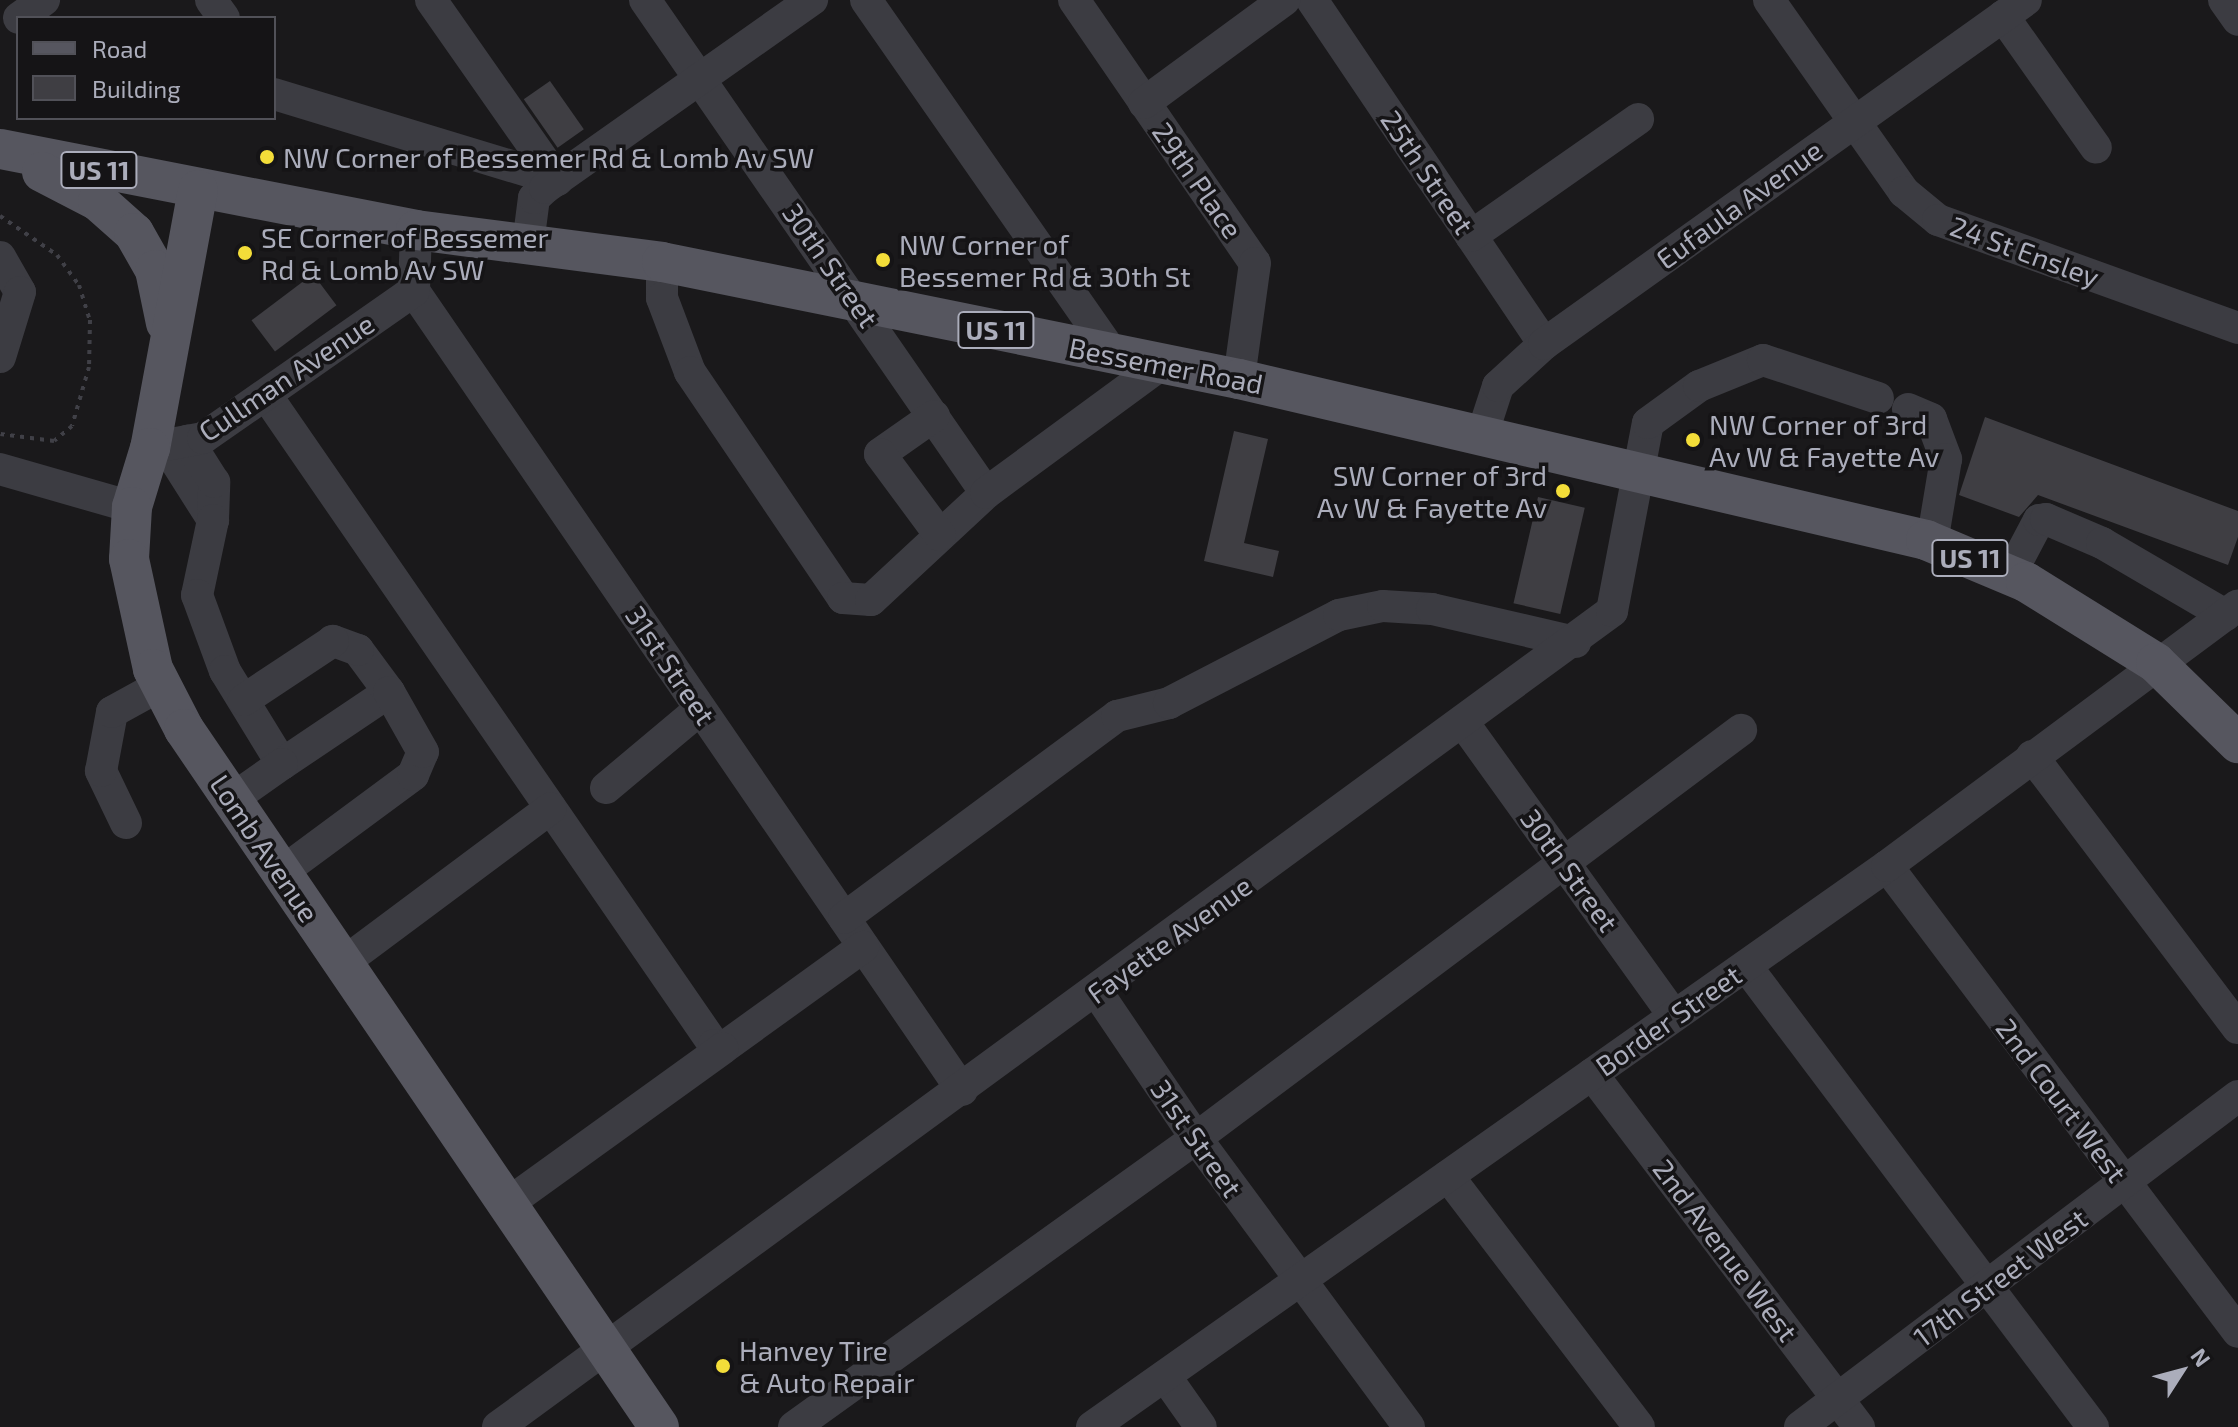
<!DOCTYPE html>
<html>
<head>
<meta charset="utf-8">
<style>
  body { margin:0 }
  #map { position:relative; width:2238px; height:1427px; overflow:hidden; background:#1a191b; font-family:"Exo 2",sans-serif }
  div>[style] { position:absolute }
  .building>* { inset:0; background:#3f3e43; transform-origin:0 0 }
  .path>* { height:4px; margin-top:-2px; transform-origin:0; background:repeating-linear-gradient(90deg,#404047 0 4px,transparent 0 10px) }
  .minor>* { height:32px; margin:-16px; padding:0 16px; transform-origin:16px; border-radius:16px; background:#3c3c42 }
  .major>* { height:40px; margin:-20px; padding:0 20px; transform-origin:20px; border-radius:20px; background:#56565f }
  .dots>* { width:22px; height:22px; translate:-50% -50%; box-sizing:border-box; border:4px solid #151416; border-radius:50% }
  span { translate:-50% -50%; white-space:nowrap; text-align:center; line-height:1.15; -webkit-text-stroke:7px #151416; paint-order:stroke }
  .shield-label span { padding:2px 6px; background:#151416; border:2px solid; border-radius:6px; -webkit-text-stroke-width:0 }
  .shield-label { font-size:26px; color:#abadbb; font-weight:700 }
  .poi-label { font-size:28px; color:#abadbb }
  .left { translate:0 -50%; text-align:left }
  .right { translate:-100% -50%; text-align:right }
  .street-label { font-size:28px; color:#abadbb }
  .legend { position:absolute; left:16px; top:16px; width:260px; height:104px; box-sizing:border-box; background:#151416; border:2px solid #515158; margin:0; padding:10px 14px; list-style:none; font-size:24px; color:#abadbb }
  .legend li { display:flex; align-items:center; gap:16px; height:40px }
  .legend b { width:40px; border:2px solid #515158 }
  .north { position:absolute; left:2142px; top:1331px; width:80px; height:80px; -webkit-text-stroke:6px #151416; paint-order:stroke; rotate:54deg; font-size:22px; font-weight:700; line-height:32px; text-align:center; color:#abadbb }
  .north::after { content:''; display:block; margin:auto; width:28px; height:36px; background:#abadbb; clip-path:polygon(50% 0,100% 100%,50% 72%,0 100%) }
</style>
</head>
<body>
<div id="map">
  <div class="building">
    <div style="left:550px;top:81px;width:59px;height:32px;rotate:55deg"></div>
    <div style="left:313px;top:274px;width:39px;height:77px;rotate:53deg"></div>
    <div style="clip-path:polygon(1985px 417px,2238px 511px,2238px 537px,2228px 565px,2038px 495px,2019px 517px,1959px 495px)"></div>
    <div style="clip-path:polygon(1234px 431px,1268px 439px,1244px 543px,1279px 551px,1273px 577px,1204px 561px)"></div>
    <div style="left:1538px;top:497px;width:48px;height:109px;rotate:13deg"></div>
  </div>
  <div class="path">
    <div style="left:0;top:216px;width:69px;rotate:34.4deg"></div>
    <div style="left:57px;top:255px;width:37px;rotate:54deg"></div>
    <div style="left:79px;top:285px;width:37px;rotate:73deg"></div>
    <div style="left:90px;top:320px;width:47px;rotate:91.2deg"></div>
    <div style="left:89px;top:367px;width:61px;rotate:106.1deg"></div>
    <div style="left:72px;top:426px;width:23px;rotate:140deg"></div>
    <div style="left:54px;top:441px;width:54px;rotate:-172.6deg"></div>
  </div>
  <div class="minor">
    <div style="left:211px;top:0;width:22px;rotate:54deg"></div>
    <div style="left:431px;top:0;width:220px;rotate:55deg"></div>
    <div style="left:645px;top:0;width:599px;rotate:55.33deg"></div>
    <div style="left:866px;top:0;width:433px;rotate:55.1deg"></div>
    <div style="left:1074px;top:0;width:319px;rotate:55.5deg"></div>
    <div style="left:1255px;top:263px;width:117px;rotate:97.9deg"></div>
    <div style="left:1312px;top:0;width:415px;rotate:56deg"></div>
    <div style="left:1769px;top:0;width:235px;rotate:54.9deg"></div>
    <div style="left:1904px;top:192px;width:44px;rotate:39.5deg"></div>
    <div style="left:1938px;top:220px;width:319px;rotate:19.8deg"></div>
    <div style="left:2224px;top:0;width:24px;rotate:55deg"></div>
    <div style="left:2003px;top:16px;width:161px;rotate:54.8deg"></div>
    <div style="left:19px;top:18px;width:31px;rotate:-36deg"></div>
    <div style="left:274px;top:94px;width:296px;rotate:16.9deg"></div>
    <div style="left:1144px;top:103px;width:174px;rotate:-36.3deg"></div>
    <div style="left:416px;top:230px;width:61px;rotate:91.9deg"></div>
    <div style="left:414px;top:291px;width:969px;rotate:55.56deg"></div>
    <div style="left:1471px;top:236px;width:204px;rotate:-35deg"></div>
    <div style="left:528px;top:244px;width:46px;rotate:-82.6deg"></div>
    <div style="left:534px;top:198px;width:15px;rotate:-42deg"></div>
    <div style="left:545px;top:188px;width:327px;rotate:-35.2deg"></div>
    <div style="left:0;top:257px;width:40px;rotate:60.3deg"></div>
    <div style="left:20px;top:292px;width:68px;rotate:107.1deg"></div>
    <div style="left:662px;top:262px;width:36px;rotate:90deg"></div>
    <div style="left:662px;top:298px;width:79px;rotate:69.3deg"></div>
    <div style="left:690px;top:372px;width:273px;rotate:55.9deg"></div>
    <div style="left:843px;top:598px;width:28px;rotate:4deg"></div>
    <div style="left:871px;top:600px;width:157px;rotate:-42.9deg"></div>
    <div style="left:986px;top:493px;width:216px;rotate:-36.3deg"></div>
    <div style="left:266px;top:395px;width:789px;rotate:55.42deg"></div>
    <div style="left:714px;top:1045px;width:9px;rotate:18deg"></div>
    <div style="left:723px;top:1048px;width:173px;rotate:-35.8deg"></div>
    <div style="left:1908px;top:409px;width:25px;rotate:23deg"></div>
    <div style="left:1931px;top:419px;width:43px;rotate:69.4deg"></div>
    <div style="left:1946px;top:459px;width:85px;rotate:99.5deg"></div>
    <div style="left:934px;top:416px;width:66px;rotate:144.9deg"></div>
    <div style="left:880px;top:454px;width:101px;rotate:53.5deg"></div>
    <div style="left:1483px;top:432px;width:48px;rotate:-71.9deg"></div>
    <div style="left:1498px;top:386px;width:62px;rotate:-42.4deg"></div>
    <div style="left:1544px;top:344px;width:592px;rotate:-35.52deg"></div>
    <div style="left:166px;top:446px;width:88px;rotate:57.6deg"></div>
    <div style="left:213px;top:520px;width:38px;rotate:-88deg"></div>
    <div style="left:214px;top:482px;width:49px;rotate:-122.4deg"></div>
    <div style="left:150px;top:448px;width:54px;rotate:-10.7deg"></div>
    <div style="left:203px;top:438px;width:257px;rotate:-34.9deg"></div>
    <div style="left:0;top:469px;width:137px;rotate:16.1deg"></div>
    <div style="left:213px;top:520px;width:77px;rotate:102deg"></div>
    <div style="left:197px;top:595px;width:81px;rotate:69.8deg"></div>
    <div style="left:225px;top:671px;width:109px;rotate:58.5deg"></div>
    <div style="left:282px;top:764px;width:129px;rotate:-33.9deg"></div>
    <div style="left:389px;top:692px;width:52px;rotate:-126.4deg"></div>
    <div style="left:358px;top:650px;width:27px;rotate:-160deg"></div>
    <div style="left:333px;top:641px;width:107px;rotate:146.5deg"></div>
    <div style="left:2010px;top:575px;width:62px;rotate:-62.2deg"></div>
    <div style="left:2039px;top:520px;width:7px;rotate:-8deg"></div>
    <div style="left:2046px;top:519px;width:61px;rotate:23.2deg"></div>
    <div style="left:2102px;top:543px;width:143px;rotate:30.3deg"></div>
    <div style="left:1465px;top:725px;width:358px;rotate:54.3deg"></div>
    <div style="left:2032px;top:756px;width:341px;rotate:52.9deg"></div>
    <div style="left:606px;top:788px;width:123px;rotate:-40deg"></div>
    <div style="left:232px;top:799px;width:61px;rotate:-35deg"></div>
    <div style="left:126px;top:823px;width:58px;rotate:-115.7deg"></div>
    <div style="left:101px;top:771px;width:60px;rotate:-79.4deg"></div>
    <div style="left:112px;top:712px;width:56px;rotate:-28.9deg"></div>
    <div style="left:1887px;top:866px;width:583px;rotate:53.01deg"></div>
    <div style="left:282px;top:872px;width:163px;rotate:-36.5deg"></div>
    <div style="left:413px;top:775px;width:25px;rotate:-67deg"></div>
    <div style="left:423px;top:752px;width:69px;rotate:-119.5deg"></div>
    <div style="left:844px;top:918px;width:340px;rotate:-36.5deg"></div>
    <div style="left:1117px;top:716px;width:54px;rotate:-14deg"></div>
    <div style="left:1169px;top:703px;width:191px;rotate:-27.4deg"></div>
    <div style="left:1339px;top:615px;width:45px;rotate:-11.6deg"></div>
    <div style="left:1383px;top:606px;width:49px;rotate:3.5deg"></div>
    <div style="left:1432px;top:609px;width:147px;rotate:13deg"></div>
    <div style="left:343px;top:963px;width:259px;rotate:-36.7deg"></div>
    <div style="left:1746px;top:966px;width:577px;rotate:53.03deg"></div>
    <div style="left:1097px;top:992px;width:176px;rotate:55.9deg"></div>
    <div style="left:1196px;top:1138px;width:359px;rotate:53.6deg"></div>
    <div style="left:1592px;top:1074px;width:443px;rotate:52.9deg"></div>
    <div style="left:1448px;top:1176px;width:315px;rotate:52.7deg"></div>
    <div style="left:507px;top:1204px;width:266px;rotate:-35.8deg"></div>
    <div style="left:1165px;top:1376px;width:62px;rotate:54.8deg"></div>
    <div style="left:498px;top:1427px;width:1381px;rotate:-36.22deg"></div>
    <div style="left:1612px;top:611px;width:191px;rotate:-79.2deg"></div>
    <div style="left:1648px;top:423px;width:63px;rotate:-36deg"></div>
    <div style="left:1699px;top:386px;width:69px;rotate:-22.1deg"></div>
    <div style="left:1763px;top:360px;width:121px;rotate:18.3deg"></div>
    <div style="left:794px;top:1427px;width:495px;rotate:-35.7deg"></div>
    <div style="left:1196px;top:1138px;width:681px;rotate:-36.82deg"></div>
    <div style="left:1092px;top:1427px;width:973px;rotate:-35.21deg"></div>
    <div style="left:1887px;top:866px;width:437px;rotate:-36.6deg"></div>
    <div style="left:1800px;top:1427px;width:549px;rotate:-37.08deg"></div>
  </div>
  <div class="major">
    <div style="left:0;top:149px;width:424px;rotate:11deg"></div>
    <div style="left:416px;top:230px;width:248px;rotate:7.4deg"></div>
    <div style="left:662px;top:262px;width:589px;rotate:11.46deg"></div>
    <div style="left:1239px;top:379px;width:706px;rotate:13.19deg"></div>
    <div style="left:1926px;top:540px;width:108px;rotate:22.8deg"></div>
    <div style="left:2026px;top:582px;width:153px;rotate:31.9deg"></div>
    <div style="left:2156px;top:663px;width:115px;rotate:44.3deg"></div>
    <div style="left:42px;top:172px;width:63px;rotate:27.4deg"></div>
    <div style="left:98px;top:201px;width:48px;rotate:41.6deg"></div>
    <div style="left:134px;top:233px;width:43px;rotate:60.4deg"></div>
    <div style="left:155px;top:270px;width:54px;rotate:78.3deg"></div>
    <div style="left:198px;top:190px;width:262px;rotate:100.5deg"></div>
    <div style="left:150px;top:448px;width:62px;rotate:107deg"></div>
    <div style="left:132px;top:507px;width:52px;rotate:93.3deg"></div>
    <div style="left:129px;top:559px;width:113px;rotate:77.7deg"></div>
    <div style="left:153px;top:669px;width:68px;rotate:62.7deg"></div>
    <div style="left:184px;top:729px;width:844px;rotate:55.76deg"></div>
  </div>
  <div class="dots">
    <div style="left:267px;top:157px;background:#f3dd39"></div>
    <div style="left:245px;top:253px;background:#f3dd39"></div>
    <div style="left:883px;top:260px;background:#f3dd39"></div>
    <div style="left:1693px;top:440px;background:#f3dd39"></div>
    <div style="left:1563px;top:491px;background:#f3dd39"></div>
    <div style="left:723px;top:1366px;background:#f3dd39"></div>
  </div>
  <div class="shield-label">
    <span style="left:99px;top:170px">US 11</span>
    <span style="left:996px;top:330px">US 11</span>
    <span style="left:1970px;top:558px">US 11</span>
  </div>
  <div class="poi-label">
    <span class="left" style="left:283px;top:157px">NW Corner of Bessemer Rd &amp; Lomb Av SW</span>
    <span class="left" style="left:261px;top:253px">SE Corner of Bessemer<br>Rd &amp; Lomb Av SW</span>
    <span class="left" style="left:899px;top:260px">NW Corner of<br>Bessemer Rd &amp; 30th St</span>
    <span class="left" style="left:1709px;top:440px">NW Corner of 3rd<br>Av W &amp; Fayette Av</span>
    <span class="right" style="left:1547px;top:491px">SW Corner of 3rd<br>Av W &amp; Fayette Av</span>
    <span class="left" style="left:739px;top:1366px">Hanvey Tire<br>&amp; Auto Repair</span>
  </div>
  <div class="street-label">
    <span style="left:1428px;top:172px;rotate:56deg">25th Street</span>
    <span style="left:1198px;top:180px;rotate:55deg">29th Place</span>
    <span style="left:1739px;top:204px;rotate:-36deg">Eufaula Avenue</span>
    <span style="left:2025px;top:251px;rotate:20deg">24 St Ensley</span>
    <span style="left:831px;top:265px;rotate:55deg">30th Street</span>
    <span style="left:1166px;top:365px;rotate:11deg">Bessemer Road</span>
    <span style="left:286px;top:377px;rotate:-34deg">Cullman Avenue</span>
    <span style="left:671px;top:665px;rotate:56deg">31st Street</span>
    <span style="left:265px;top:848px;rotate:56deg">Lomb Avenue</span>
    <span style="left:1570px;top:870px;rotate:54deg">30th Street</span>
    <span style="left:1169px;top:939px;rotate:-36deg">Fayette Avenue</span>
    <span style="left:1668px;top:1020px;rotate:-35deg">Border Street</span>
    <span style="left:2062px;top:1100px;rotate:53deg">2nd Court West</span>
    <span style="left:1197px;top:1138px;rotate:55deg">31st Street</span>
    <span style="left:1726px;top:1250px;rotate:53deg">2nd Avenue West</span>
    <span style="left:2000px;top:1277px;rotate:-37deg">17th Street West</span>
  </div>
  <ul class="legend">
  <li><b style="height:10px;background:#56565f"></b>Road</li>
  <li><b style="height:22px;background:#3f3e43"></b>Building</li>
  </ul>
  <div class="north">N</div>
</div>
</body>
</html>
